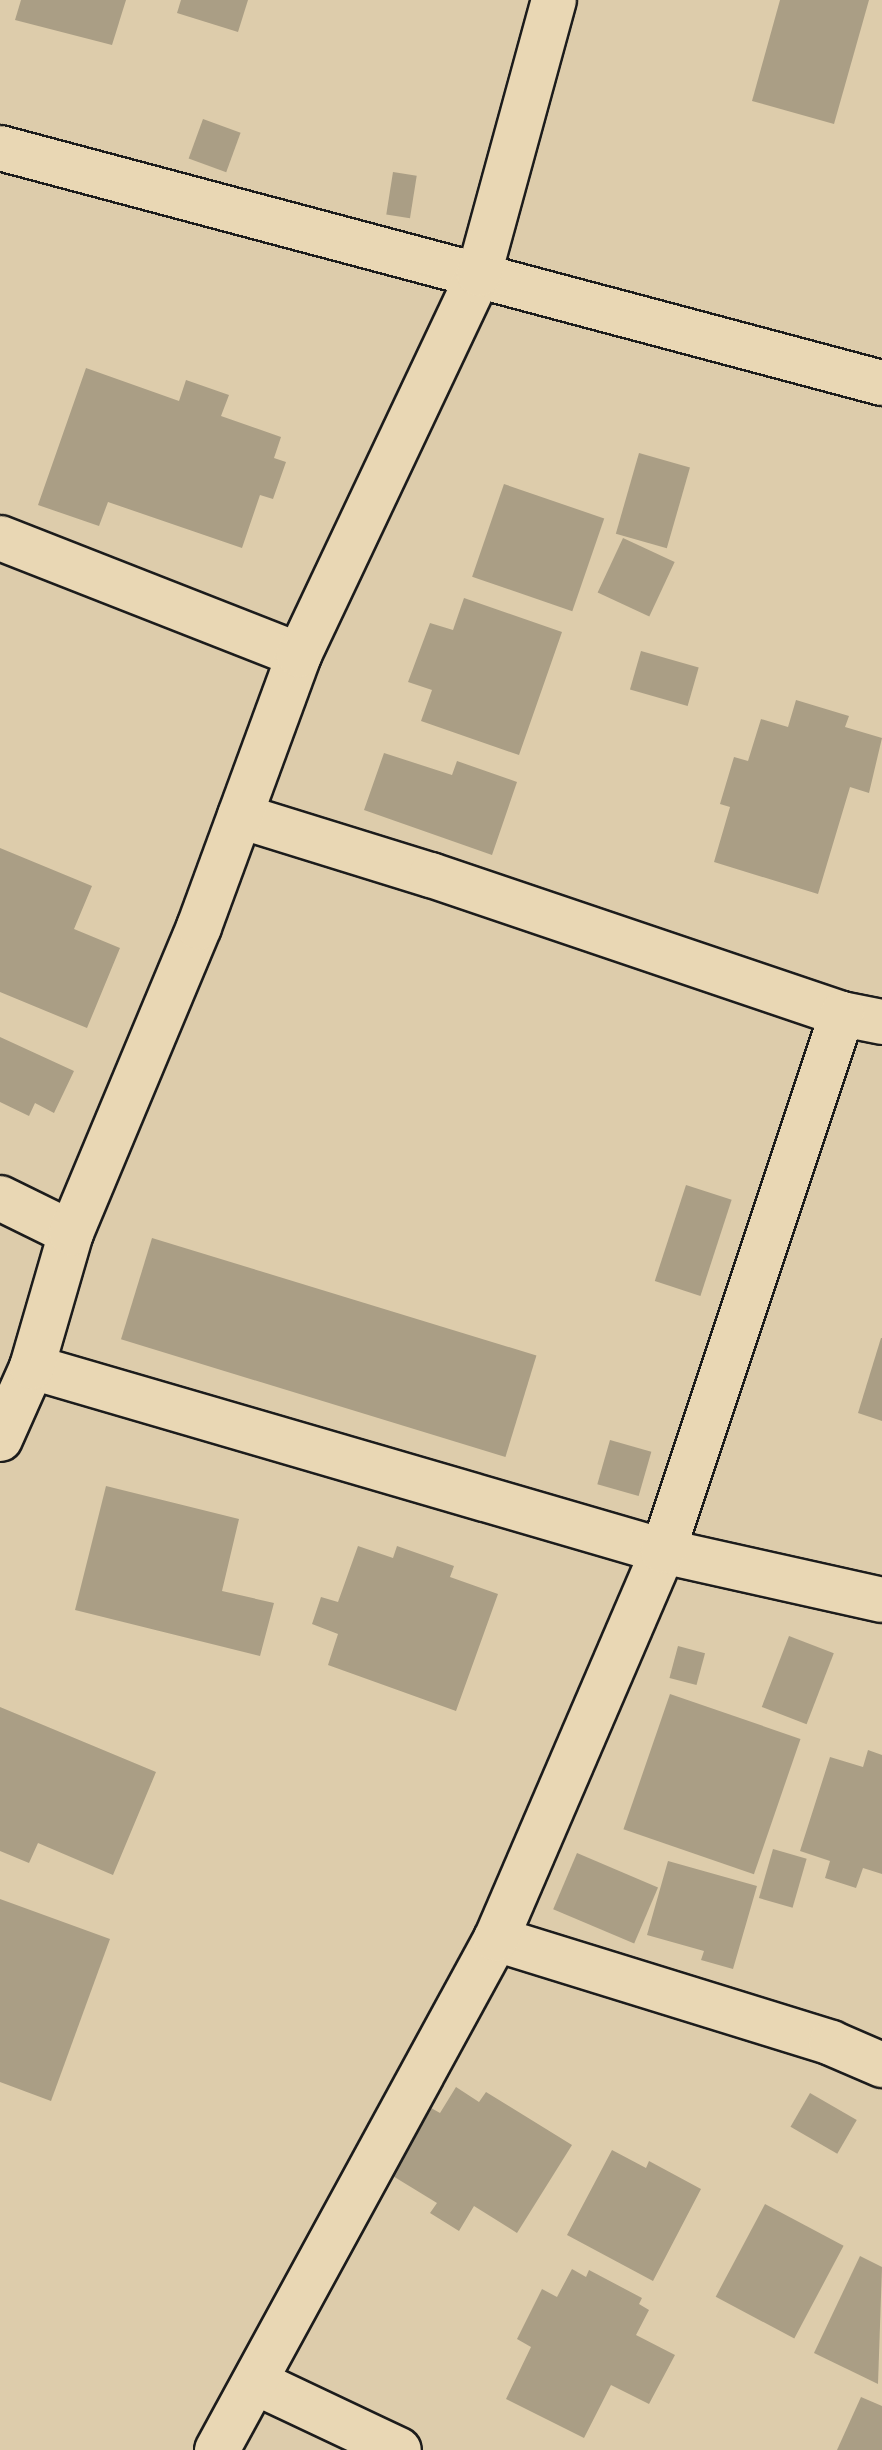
<!DOCTYPE html>
<html>
<head>
<meta charset="utf-8">
<style>
  body { margin:0 }
  #map { position:relative; width:882px; height:2450px; overflow:hidden; background:#ddccab; font-family:Dekko,sans-serif }
  div>[style] { position:absolute }
  .building>* { inset:0; background:#aa9e85; transform-origin:0 0 }
  .roads { filter:drop-shadow(2px 0 #1c1c1c) drop-shadow(-2px 0 #1c1c1c) drop-shadow(0 2px #1c1c1c) drop-shadow(0 -2px #1c1c1c) }
  .street>* { height:44px; margin:-22px; padding:0 22px; transform-origin:22px; border-radius:22px; background:#e9d7b4 }
  span { translate:-50% -50%; white-space:nowrap; text-align:center; line-height:1.15; -webkit-text-stroke:8px #e9d7b4; paint-order:stroke }
</style>
</head>
<body>
<div id="map">
  <div class="building">
    <div style="clip-path:polygon(21px 0,126px 0,112px 45px,15px 20px)"></div>
    <div style="clip-path:polygon(181px 0,248px 0,238px 32px,177px 13px)"></div>
    <div style="clip-path:polygon(780px 0,869px 0,834px 124px,752px 101px)"></div>
    <div style="left:203px;top:119px;width:40px;height:42px;rotate:20deg"></div>
    <div style="left:393px;top:172px;width:24px;height:43px;rotate:9deg"></div>
    <div style="clip-path:polygon(86px 368px,179px 401px,186px 380px,229px 395px,221px 416px,281px 437px,274px 458px,286px 462px,273px 499px,260px 495px,242px 548px,108px 502px,99px 526px,38px 505px)"></div>
    <div style="left:639px;top:453px;width:53px;height:84px;rotate:16deg"></div>
    <div style="left:504px;top:484px;width:106px;height:98px;rotate:19deg"></div>
    <div style="left:623px;top:538px;width:57px;height:60px;rotate:25deg"></div>
    <div style="clip-path:polygon(464px 598px,562px 632px,519px 755px,421px 721px,432px 690px,408px 682px,430px 623px,453px 630px)"></div>
    <div style="left:641px;top:651px;width:60px;height:40px;rotate:16deg"></div>
    <div style="clip-path:polygon(796px 700px,849px 716px,845px 727px,882px 738px,869px 793px,850px 787px,818px 894px,714px 862px,730px 807px,720px 804px,734px 757px,748px 761px,761px 719px,788px 727px)"></div>
    <div style="clip-path:polygon(384px 753px,452px 775px,457px 761px,517px 782px,492px 855px,364px 810px)"></div>
    <div style="clip-path:polygon(0 848px,92px 886px,74px 929px,120px 948px,87px 1028px,0 992px)"></div>
    <div style="clip-path:polygon(0 1037px,74px 1071px,54px 1113px,35px 1103px,29px 1116px,0 1102px)"></div>
    <div style="left:686px;top:1185px;width:48px;height:101px;rotate:18deg"></div>
    <div style="left:152px;top:1238px;width:402px;height:106px;rotate:17deg"></div>
    <div style="clip-path:polygon(881px 1338px,882px 1338px,882px 1421px,858px 1413px)"></div>
    <div style="left:610px;top:1440px;width:43px;height:46px;rotate:16deg"></div>
    <div style="clip-path:polygon(106px 1486px,239px 1519px,222px 1591px,274px 1603px,260px 1656px,75px 1610px)"></div>
    <div style="clip-path:polygon(358px 1546px,393px 1558px,397px 1546px,454px 1566px,450px 1577px,498px 1594px,456px 1711px,328px 1665px,338px 1634px,312px 1624px,321px 1597px,338px 1602px)"></div>
    <div style="left:789px;top:1636px;width:48px;height:76px;rotate:21deg"></div>
    <div style="left:678px;top:1646px;width:28px;height:33px;rotate:15deg"></div>
    <div style="left:670px;top:1694px;width:138px;height:143px;rotate:19deg"></div>
    <div style="clip-path:polygon(0 1707px,156px 1772px,113px 1875px,38px 1843px,29px 1863px,0 1851px)"></div>
    <div style="clip-path:polygon(868px 1750px,882px 1755px,882px 1874px,863px 1868px,856px 1888px,825px 1878px,830px 1861px,800px 1851px,830px 1757px,863px 1767px)"></div>
    <div style="left:773px;top:1849px;width:35px;height:51px;rotate:16deg"></div>
    <div style="left:577px;top:1853px;width:88px;height:61px;rotate:23deg"></div>
    <div style="clip-path:polygon(668px 1861px,757px 1886px,733px 1969px,701px 1960px,704px 1951px,647px 1935px)"></div>
    <div style="clip-path:polygon(0 1899px,110px 1939px,51px 2101px,0 2082px)"></div>
    <div style="clip-path:polygon(456px 2087px,479px 2102px,486px 2092px,572px 2145px,517px 2233px,474px 2206px,459px 2231px,430px 2213px,437px 2203px,383px 2170px,424px 2104px,440px 2113px)"></div>
    <div style="left:810px;top:2093px;width:54px;height:39px;rotate:30deg"></div>
    <div style="clip-path:polygon(612px 2150px,646px 2168px,649px 2161px,701px 2189px,653px 2281px,567px 2235px)"></div>
    <div style="left:765px;top:2204px;width:89px;height:105px;rotate:28deg"></div>
    <div style="clip-path:polygon(860px 2256px,882px 2267px,878px 2384px,814px 2353px)"></div>
    <div style="clip-path:polygon(572px 2269px,586px 2277px,589px 2270px,642px 2298px,639px 2304px,649px 2310px,636px 2335px,675px 2355px,649px 2404px,611px 2385px,584px 2438px,506px 2399px,531px 2347px,517px 2339px,542px 2289px,557px 2297px)"></div>
    <div style="clip-path:polygon(861px 2397px,882px 2406px,882px 2450px,837px 2450px)"></div>
  </div>
  <div class="roads">
    <div class="street">
      <div style="left:0;top:148px;width:913px;rotate:14.92deg"></div>
      <div style="left:0;top:538px;width:321px;rotate:21.4deg"></div>
      <div style="left:240px;top:816px;width:200px;rotate:17.2deg"></div>
      <div style="left:431px;top:875px;width:434px;rotate:18.7deg"></div>
      <div style="left:842px;top:1014px;width:41px;rotate:11.3deg"></div>
      <div style="left:0;top:1198px;width:79px;rotate:26.2deg"></div>
      <div style="left:32px;top:1367px;width:657px;rotate:16.26deg"></div>
      <div style="left:663px;top:1551px;width:224px;rotate:12.6deg"></div>
      <div style="left:0;top:1439px;width:79px;rotate:-66deg"></div>
      <div style="left:32px;top:1367px;width:140px;rotate:-73.8deg"></div>
      <div style="left:71px;top:1233px;width:332px;rotate:-67.3deg"></div>
      <div style="left:199px;top:927px;width:290px;rotate:-69.8deg"></div>
      <div style="left:299px;top:655px;width:421px;rotate:-64.7deg"></div>
      <div style="left:479px;top:274px;width:284px;rotate:-74.7deg"></div>
      <div style="left:496px;top:1939px;width:351px;rotate:17.2deg"></div>
      <div style="left:831px;top:2043px;width:56px;rotate:23.3deg"></div>
      <div style="left:255px;top:2382px;width:159px;rotate:25.3deg"></div>
      <div style="left:217px;top:2450px;width:582px;rotate:-61.37deg"></div>
      <div style="left:496px;top:1939px;width:422px;rotate:-66.7deg"></div>
      <div style="left:663px;top:1551px;width:566px;rotate:-71.57deg"></div>
    </div>
  </div>
</div>
</body>
</html>
